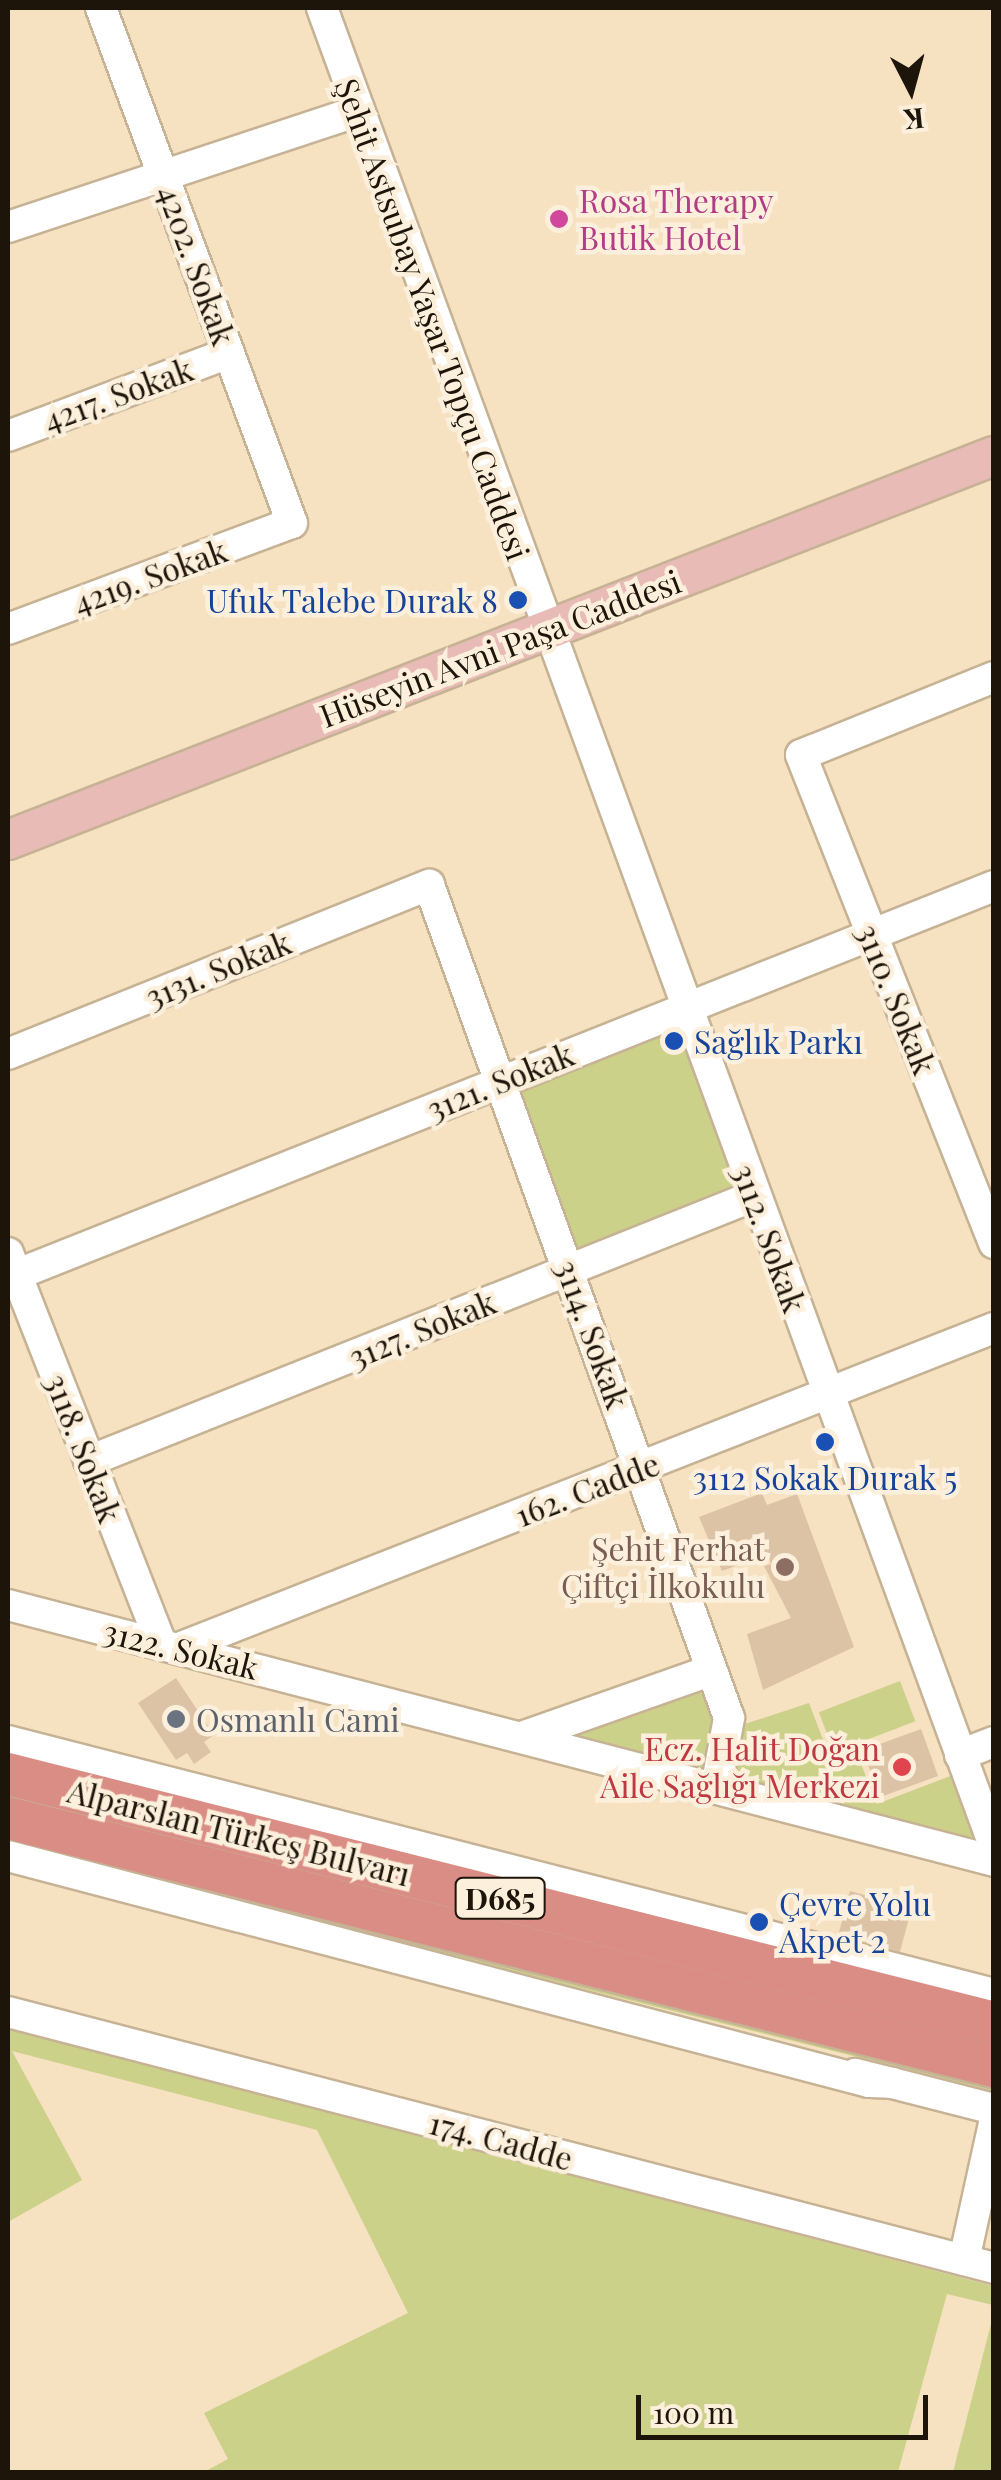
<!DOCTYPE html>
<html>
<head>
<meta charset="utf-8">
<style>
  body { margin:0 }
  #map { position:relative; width:1001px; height:2480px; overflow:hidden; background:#f6e1c1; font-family:"Playfair Display",serif }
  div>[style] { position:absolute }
  .green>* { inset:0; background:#ccd189; transform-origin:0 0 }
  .building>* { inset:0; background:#dcc3a6; transform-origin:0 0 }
  .roads { filter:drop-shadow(2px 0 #c6b294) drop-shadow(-2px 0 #c6b294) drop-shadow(0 2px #c6b294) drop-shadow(0 -2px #c6b294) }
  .minor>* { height:30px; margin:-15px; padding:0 15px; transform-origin:15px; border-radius:15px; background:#fff }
  .major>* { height:38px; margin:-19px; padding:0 19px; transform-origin:19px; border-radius:19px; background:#e8bbb6 }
  .highway>* { height:42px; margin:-21px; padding:0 21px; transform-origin:21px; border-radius:21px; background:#d98d85 }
  .dots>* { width:28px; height:28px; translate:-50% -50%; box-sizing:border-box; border:5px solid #fcf0dc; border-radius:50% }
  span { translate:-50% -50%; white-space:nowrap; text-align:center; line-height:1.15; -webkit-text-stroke:9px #fcf0dc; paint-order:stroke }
  .shield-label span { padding:2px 8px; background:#fcf0dc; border:2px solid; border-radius:8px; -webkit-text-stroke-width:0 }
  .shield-label { font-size:30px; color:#1d150a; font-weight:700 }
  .hotel-label { font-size:32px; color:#b23c85 }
  .left { translate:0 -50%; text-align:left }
  .street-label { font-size:32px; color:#1d150a }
  .transit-label { font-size:32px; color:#164399 }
  .right { translate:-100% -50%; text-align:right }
  .education-label { font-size:32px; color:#785e54 }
  .worship-label { font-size:32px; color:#5b616d }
  .health-label { font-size:32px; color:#be3a42 }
  .frame { position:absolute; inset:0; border:10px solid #1d150a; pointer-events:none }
  .north { position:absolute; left:861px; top:40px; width:100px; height:100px; -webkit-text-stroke:8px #fcf0dc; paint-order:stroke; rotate:174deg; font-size:28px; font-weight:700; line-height:40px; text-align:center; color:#1d150a }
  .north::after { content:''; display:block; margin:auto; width:35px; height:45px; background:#1d150a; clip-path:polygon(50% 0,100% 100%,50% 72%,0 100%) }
  .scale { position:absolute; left:636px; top:2395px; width:292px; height:45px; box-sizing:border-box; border:5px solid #1d150a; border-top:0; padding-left:12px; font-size:30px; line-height:35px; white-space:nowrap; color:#1d150a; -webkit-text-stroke:8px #fcf0dc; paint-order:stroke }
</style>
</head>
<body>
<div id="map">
  <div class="green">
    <div style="left:676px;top:1023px;width:180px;height:173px;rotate:70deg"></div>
    <div style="left:900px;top:1681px;width:43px;height:87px;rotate:69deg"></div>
    <div style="clip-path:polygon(702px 1683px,715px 1722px,704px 1773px,568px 1738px,567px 1731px)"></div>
    <div style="clip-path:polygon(809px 1703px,830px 1758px,855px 1749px,877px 1804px,953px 1775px,974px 1834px,967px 1841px,730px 1778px,742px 1725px)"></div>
    <div style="left:8px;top:1835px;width:1016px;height:10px;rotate:14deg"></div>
    <div style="clip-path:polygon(8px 2028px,993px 2286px,993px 2305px,947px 2294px,898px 2472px,204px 2472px,228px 2459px,204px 2413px,408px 2313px,317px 2130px,12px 2051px,82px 2180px,8px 2222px)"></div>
    <div style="clip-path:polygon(993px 2316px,993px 2472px,953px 2472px)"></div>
  </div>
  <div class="building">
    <div style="clip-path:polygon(762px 1493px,767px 1505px,797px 1494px,854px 1647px,763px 1690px,747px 1634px,791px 1618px,764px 1566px,771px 1564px,767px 1554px,722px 1571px,699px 1517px)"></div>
    <div style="clip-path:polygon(176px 1678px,214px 1735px,204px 1742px,211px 1752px,194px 1764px,187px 1753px,176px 1760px,138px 1703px)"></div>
    <div style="left:921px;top:1729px;width:50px;height:62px;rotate:70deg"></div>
    <div style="left:850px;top:1891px;width:64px;height:46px;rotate:15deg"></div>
  </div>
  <div class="roads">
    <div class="minor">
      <div style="left:322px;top:8px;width:1956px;rotate:69.91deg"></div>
      <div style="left:8px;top:227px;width:370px;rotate:-18.3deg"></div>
      <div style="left:8px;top:436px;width:236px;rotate:-20.6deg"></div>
      <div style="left:8px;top:629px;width:303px;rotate:-20.5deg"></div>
      <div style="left:292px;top:523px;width:549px;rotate:-110.35deg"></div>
      <div style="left:994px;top:677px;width:208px;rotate:158deg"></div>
      <div style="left:801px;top:755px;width:525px;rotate:68.42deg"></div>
      <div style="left:8px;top:1054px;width:454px;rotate:-21.9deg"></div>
      <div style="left:429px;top:885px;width:885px;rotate:70.19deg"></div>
      <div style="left:729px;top:1718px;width:71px;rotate:100.5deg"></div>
      <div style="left:8px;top:1253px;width:419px;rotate:68.6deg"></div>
      <div style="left:8px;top:1278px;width:1061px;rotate:-21.68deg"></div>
      <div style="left:89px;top:1461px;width:716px;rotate:-21.73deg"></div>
      <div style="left:8px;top:1605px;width:1019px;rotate:14.55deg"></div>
      <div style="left:179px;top:1648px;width:876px;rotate:-21.44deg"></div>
      <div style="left:522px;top:1737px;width:201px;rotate:-19.4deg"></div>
      <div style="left:8px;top:1741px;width:1018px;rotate:14.39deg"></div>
      <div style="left:960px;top:1755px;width:36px;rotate:-21deg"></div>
      <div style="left:8px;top:1856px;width:890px;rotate:14.71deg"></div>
      <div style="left:869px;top:2082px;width:23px;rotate:2deg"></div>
      <div style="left:892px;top:2083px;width:38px;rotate:-166deg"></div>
      <div style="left:8px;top:2012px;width:1019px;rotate:14.55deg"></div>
      <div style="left:892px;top:2083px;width:105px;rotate:14.3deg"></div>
      <div style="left:964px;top:2260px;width:140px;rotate:-77.6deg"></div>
    </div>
    <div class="major">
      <div style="left:8px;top:840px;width:1058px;rotate:-21.28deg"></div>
    </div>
    <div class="highway">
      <div style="left:8px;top:1774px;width:1017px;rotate:14.17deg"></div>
      <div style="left:8px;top:1818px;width:1017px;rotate:14.12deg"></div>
    </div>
  </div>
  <div class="dots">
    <div style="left:559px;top:219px;background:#d1479c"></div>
    <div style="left:518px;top:600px;background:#1a4fb4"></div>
    <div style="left:674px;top:1041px;background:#1a4fb4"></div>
    <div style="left:825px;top:1442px;background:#1a4fb4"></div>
    <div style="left:785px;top:1567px;background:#8d6e63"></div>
    <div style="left:176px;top:1719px;background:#6b7280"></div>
    <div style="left:902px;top:1767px;background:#e0444e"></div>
    <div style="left:759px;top:1922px;background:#1a4fb4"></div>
  </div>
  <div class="shield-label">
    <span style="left:500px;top:1898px">D685</span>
  </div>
  <div class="hotel-label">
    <span class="left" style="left:579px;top:219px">Rosa Therapy<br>Butik Hotel</span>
  </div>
  <div class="street-label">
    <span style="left:197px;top:265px;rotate:70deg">4202. Sokak</span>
    <span style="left:433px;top:319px;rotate:70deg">Şehit Astsubay Yaşar Topçu Caddesi</span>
    <span style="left:118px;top:394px;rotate:-20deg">4217. Sokak</span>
    <span style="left:150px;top:576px;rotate:-20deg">4219. Sokak</span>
    <span style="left:500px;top:648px;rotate:-21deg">Hüseyin Avni Paşa Caddesi</span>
    <span style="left:218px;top:969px;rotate:-22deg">3131. Sokak</span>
    <span style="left:897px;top:999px;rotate:68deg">3110. Sokak</span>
    <span style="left:500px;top:1081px;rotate:-22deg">3121. Sokak</span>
    <span style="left:770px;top:1238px;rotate:70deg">3112. Sokak</span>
    <span style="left:422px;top:1329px;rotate:-22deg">3127. Sokak</span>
    <span style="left:593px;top:1334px;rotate:70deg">3114. Sokak</span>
    <span style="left:84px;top:1448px;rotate:69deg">3118. Sokak</span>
    <span style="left:587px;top:1489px;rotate:-21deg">162. Cadde</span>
    <span style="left:181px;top:1649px;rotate:14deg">3122. Sokak</span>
    <span style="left:239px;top:1832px;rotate:14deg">Alparslan Türkeş Bulvarı</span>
    <span style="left:501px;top:2140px;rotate:15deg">174. Cadde</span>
  </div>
  <div class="transit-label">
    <span class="right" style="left:498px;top:600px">Ufuk Talebe Durak 8</span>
    <span class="left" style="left:694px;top:1041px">Sağlık Parkı</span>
    <span style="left:825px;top:1477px">3112 Sokak Durak 5</span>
    <span class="left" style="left:779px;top:1922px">Çevre Yolu<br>Akpet 2</span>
  </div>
  <div class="education-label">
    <span class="right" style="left:765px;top:1567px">Şehit Ferhat<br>Çiftçi İlkokulu</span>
  </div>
  <div class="worship-label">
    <span class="left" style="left:196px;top:1719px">Osmanlı Cami</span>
  </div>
  <div class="health-label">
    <span class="right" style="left:880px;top:1767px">Ecz. Halit Doğan<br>Aile Sağlığı Merkezi</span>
  </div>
  <div class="frame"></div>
  <div class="north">K</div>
  <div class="scale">100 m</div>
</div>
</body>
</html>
